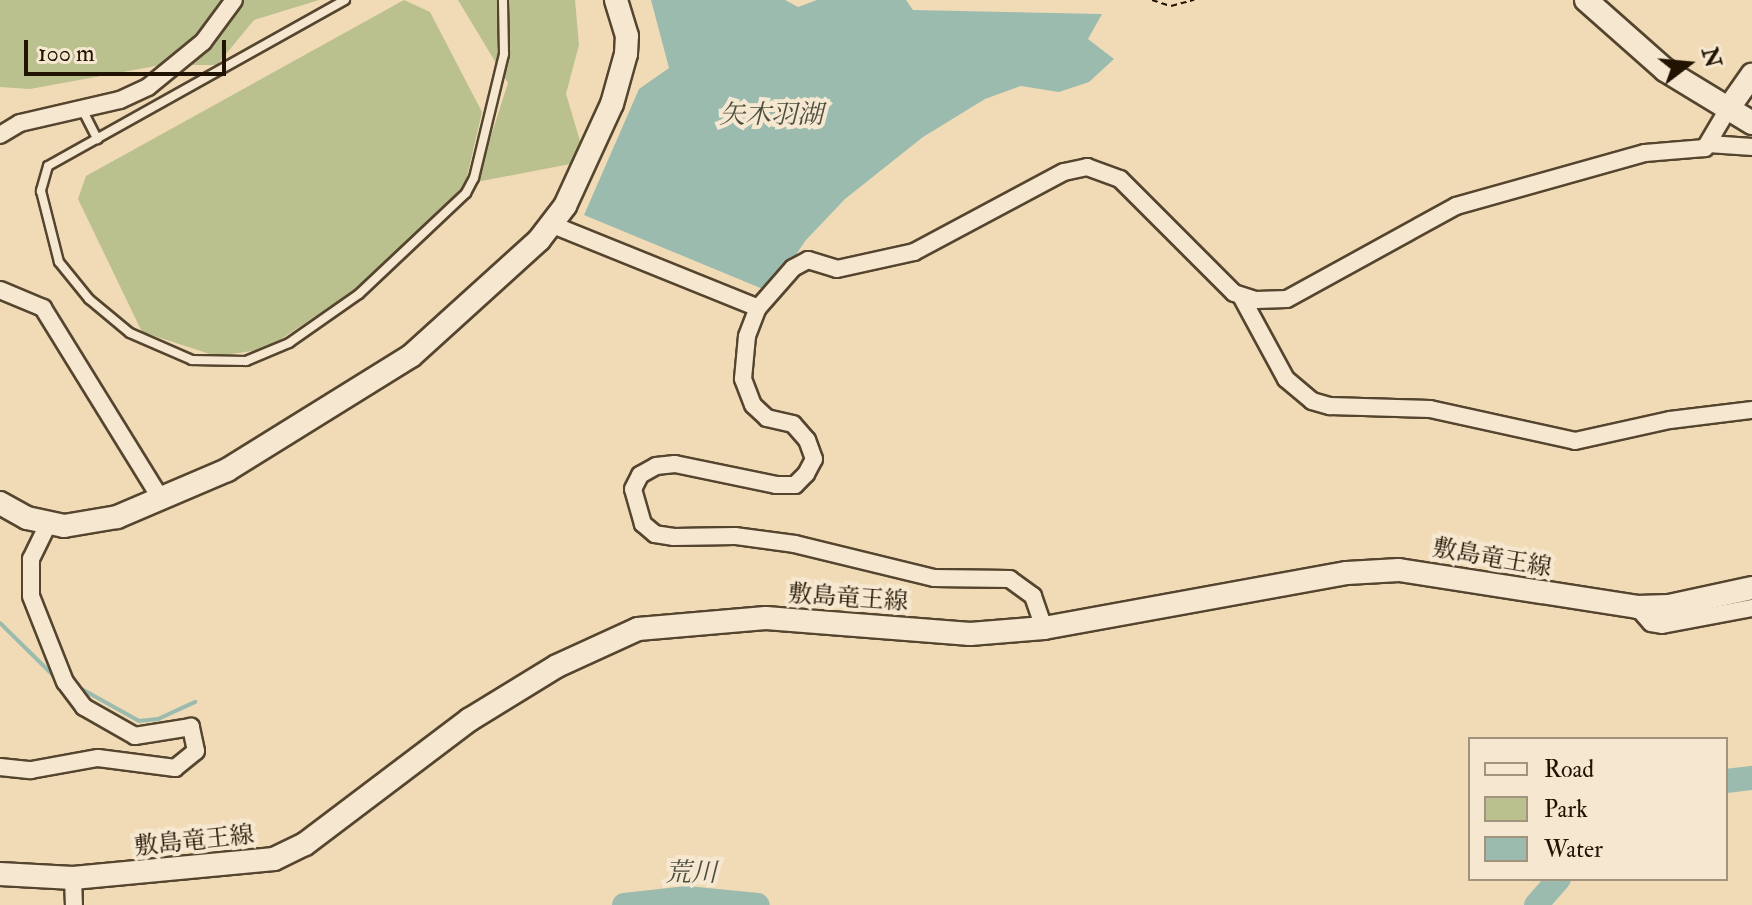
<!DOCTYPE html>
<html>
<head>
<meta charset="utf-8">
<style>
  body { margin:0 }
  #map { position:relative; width:1752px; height:905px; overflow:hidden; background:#f1dbb6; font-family:"IM FELL Double Pica","Noto Serif JP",serif }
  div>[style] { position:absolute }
  .green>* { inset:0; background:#bac08e }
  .water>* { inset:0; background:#9bbbaf }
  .stream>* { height:4px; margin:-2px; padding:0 2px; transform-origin:2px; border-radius:2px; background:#9bbbaf }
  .river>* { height:24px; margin:-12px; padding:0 12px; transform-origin:12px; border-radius:12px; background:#9bbbaf }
  .path>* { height:2px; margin-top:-1px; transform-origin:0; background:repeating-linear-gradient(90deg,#211302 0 6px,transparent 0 10px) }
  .roads { filter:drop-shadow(2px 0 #55452f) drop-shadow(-2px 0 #55452f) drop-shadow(0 2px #55452f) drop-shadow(0 -2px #55452f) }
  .lane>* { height:8px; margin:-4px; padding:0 4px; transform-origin:4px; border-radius:4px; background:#f6e8d0 }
  .street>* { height:16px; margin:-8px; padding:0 8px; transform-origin:8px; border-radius:8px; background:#f6e8d0 }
  .secondary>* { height:22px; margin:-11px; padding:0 11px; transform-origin:11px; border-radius:11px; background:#f6e8d0 }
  span { translate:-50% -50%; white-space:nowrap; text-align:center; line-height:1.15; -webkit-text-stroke:8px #f6e8d0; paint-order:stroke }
  .street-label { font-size:24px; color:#211302 }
  .water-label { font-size:26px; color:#4c4e3f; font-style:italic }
  .legend { position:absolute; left:1468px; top:737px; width:260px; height:144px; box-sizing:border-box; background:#f6e8d0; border:2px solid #a1937e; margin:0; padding:10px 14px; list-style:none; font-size:24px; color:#211302 }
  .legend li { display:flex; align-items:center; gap:16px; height:40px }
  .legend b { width:40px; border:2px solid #a1937e }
  .north { position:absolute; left:1648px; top:24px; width:80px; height:80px; -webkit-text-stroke:6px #f6e8d0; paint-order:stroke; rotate:74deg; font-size:22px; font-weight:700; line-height:32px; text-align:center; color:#211302 }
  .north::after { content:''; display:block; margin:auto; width:28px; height:36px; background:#211302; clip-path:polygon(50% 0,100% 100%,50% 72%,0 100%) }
  .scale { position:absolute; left:24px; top:40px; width:202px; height:36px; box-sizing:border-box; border:4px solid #211302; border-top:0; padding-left:10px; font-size:24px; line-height:28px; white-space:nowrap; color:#211302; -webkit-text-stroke:6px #f6e8d0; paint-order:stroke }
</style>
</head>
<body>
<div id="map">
  <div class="green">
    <div style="clip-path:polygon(0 0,319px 0,254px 20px,217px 65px,161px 65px,30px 89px,0 87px)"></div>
    <div style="clip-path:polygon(404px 0,430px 12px,482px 112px,465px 185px,355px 290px,266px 349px,216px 356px,142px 332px,78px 199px,86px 176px)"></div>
    <div style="clip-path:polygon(458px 0,575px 0,579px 45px,566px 94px,586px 161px,476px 182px,508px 83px)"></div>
  </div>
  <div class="water">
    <div style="clip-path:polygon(651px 0,785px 0,798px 7px,817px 0,906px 0,913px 10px,1102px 14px,1088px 39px,1114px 59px,1089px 82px,1059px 92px,1021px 86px,985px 99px,923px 137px,845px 199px,806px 240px,770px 292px,584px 215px,639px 89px,669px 68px)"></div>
  </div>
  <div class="stream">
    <div style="left:0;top:623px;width:77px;rotate:44.5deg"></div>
    <div style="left:78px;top:687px;width:70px;rotate:29.1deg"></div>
    <div style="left:139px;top:721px;width:19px;rotate:-6deg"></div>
    <div style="left:158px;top:719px;width:41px;rotate:-24.7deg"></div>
  </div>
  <div class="river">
    <div style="left:1726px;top:781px;width:26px;rotate:-7deg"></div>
    <div style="left:624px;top:905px;width:62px;rotate:-6.4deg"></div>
    <div style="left:686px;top:898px;width:72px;rotate:5.6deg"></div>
    <div style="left:1536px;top:905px;width:35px;rotate:-49deg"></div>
  </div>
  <div class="path">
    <div style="left:1152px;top:0;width:20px;rotate:18deg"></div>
    <div style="left:1171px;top:6px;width:24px;rotate:-15deg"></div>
  </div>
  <div class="roads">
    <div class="lane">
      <div style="left:345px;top:0;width:340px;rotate:150.8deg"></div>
      <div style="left:48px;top:166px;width:26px;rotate:106deg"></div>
      <div style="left:41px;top:191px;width:73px;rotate:75.8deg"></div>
      <div style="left:59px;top:262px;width:48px;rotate:51deg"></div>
      <div style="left:89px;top:299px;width:53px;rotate:39.7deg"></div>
      <div style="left:130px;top:333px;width:68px;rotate:23.5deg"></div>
      <div style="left:192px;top:360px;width:54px;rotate:1.1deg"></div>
      <div style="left:246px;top:361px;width:47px;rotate:-22.7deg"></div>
      <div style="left:289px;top:343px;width:85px;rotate:-35deg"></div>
      <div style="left:359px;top:294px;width:147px;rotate:-43.3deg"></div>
      <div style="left:466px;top:193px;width:17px;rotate:-62deg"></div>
      <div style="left:474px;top:178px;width:128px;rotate:-76.4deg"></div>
      <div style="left:504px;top:54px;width:54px;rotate:-91.1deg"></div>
      <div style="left:82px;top:109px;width:34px;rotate:63deg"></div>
    </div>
    <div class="street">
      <div style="left:0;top:135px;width:23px;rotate:-31deg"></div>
      <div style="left:20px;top:123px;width:103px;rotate:-13deg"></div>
      <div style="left:120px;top:100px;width:31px;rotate:-25deg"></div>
      <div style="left:148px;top:87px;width:71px;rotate:-39.3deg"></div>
      <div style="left:203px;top:42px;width:52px;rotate:-53.6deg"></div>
      <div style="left:1709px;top:144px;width:43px;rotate:4deg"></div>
      <div style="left:553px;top:225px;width:221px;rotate:22deg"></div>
      <div style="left:0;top:290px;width:47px;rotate:22.7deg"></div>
      <div style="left:43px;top:308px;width:225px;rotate:58.3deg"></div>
      <div style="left:1242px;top:298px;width:92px;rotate:61.5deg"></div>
      <div style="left:1286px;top:379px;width:34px;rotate:40deg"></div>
      <div style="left:1312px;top:401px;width:19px;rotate:16deg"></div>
      <div style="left:1330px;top:406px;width:100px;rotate:1.7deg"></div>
      <div style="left:1430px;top:409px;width:148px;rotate:12.4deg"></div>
      <div style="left:1575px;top:441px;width:97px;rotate:-12.5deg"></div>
      <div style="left:1670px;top:420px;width:83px;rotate:-7deg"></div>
      <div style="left:1637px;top:607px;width:21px;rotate:49deg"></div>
      <div style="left:1651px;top:623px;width:11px;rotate:10deg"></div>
      <div style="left:1662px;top:625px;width:92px;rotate:-10.7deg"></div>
      <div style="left:1044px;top:628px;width:34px;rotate:-109deg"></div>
      <div style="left:1033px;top:596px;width:29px;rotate:-144deg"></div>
      <div style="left:1010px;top:579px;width:76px;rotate:-179.2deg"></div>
      <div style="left:934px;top:578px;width:143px;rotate:-166.3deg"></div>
      <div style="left:795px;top:544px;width:61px;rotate:-172.4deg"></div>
      <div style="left:735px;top:536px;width:61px;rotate:179.1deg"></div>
      <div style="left:674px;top:537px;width:19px;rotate:-171deg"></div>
      <div style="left:655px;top:534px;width:16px;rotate:-140deg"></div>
      <div style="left:643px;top:524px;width:36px;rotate:-106deg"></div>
      <div style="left:633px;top:489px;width:16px;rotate:-63deg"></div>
      <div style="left:640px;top:475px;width:18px;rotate:-29deg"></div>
      <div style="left:656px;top:466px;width:19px;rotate:-6deg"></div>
      <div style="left:675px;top:464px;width:103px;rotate:11.7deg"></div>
      <div style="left:776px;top:485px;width:19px"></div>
      <div style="left:795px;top:485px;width:16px;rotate:-45deg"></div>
      <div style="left:806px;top:474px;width:17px;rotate:-62deg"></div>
      <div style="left:814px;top:459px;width:20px;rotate:-110deg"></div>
      <div style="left:807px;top:440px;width:21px;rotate:-131deg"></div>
      <div style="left:793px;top:424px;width:27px;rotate:-167deg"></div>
      <div style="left:767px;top:418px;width:19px;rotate:-137deg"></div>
      <div style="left:753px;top:405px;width:28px;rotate:-111deg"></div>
      <div style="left:743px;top:379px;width:43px;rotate:-84.7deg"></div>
      <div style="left:747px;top:336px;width:30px;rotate:-69deg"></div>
      <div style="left:758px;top:308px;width:53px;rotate:-48.8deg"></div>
      <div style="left:793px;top:268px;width:17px;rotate:-28deg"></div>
      <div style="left:808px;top:260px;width:30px;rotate:17deg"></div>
      <div style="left:837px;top:269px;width:79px;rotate:-12.4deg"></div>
      <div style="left:914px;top:252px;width:170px;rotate:-28.1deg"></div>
      <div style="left:1064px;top:172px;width:24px;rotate:-12deg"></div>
      <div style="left:1087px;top:167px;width:35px;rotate:20deg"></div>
      <div style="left:1120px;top:179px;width:161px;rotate:45deg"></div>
      <div style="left:1234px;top:293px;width:23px;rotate:18deg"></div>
      <div style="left:1256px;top:300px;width:31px;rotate:-2deg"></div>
      <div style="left:1287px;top:299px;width:193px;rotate:-28.8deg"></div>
      <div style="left:1456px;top:206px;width:196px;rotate:-15.7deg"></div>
      <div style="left:1645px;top:153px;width:60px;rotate:-4.8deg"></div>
      <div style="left:1705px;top:148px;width:45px;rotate:-59.5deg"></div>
      <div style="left:0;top:767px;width:31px;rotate:6deg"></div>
      <div style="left:31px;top:770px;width:68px;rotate:-10.2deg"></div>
      <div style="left:98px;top:758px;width:78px;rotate:7.4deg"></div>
      <div style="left:175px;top:768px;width:27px;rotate:-39deg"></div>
      <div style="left:196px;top:751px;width:25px;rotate:-102deg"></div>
      <div style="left:191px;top:727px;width:57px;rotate:170.9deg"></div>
      <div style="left:135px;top:736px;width:59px;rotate:-150.4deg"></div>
      <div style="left:84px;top:707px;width:31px;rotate:-127deg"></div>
      <div style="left:65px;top:682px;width:92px;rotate:-111.6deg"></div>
      <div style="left:31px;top:596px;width:37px;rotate:-90deg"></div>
      <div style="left:31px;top:559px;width:39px;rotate:-64deg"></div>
      <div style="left:73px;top:878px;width:27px;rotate:88deg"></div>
    </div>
    <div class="secondary">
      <div style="left:1586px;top:0;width:106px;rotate:41.5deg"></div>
      <div style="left:1665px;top:70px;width:102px;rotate:31.3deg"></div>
      <div style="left:1728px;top:109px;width:42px;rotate:-54.8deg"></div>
      <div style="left:0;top:503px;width:31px;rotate:29deg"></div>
      <div style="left:27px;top:518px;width:38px;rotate:12deg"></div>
      <div style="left:64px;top:526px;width:54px;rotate:-9.6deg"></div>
      <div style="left:117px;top:517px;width:120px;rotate:-23.1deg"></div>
      <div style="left:227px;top:470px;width:216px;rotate:-31.8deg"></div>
      <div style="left:411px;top:356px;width:173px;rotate:-42.2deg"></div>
      <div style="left:539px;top:240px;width:43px;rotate:-52.6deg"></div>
      <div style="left:565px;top:206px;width:112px;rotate:-65.3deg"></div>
      <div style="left:612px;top:104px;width:52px;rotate:-74.4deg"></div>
      <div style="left:626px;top:54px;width:18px;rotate:-87deg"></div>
      <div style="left:627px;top:36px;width:38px;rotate:-107deg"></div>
      <div style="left:0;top:874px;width:73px;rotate:3.1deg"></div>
      <div style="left:73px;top:878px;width:202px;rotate:-5.4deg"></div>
      <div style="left:274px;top:859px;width:34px;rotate:-26deg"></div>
      <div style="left:305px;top:844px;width:206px;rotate:-37.1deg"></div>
      <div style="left:469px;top:720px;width:103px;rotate:-31.5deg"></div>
      <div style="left:557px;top:666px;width:89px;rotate:-24.6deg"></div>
      <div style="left:638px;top:629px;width:128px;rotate:-4.9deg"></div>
      <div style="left:766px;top:618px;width:205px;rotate:4.5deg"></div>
      <div style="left:970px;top:634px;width:74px;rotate:-4.6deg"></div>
      <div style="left:1044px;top:628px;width:308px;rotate:-10.3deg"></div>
      <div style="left:1347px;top:573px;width:52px;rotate:-3.3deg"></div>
      <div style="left:1399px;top:570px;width:241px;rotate:8.8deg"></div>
      <div style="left:1637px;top:607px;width:32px;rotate:-2deg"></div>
      <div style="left:1669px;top:606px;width:85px;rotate:-12.2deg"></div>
    </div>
  </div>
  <div class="street-label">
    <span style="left:1492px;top:558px;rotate:10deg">敷島竜王線</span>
    <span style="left:848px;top:598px;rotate:4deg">敷島竜王線</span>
    <span style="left:194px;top:841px;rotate:-6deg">敷島竜王線</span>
  </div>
  <div class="water-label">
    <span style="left:771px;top:116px">矢木羽湖</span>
    <span style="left:691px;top:874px">荒川</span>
  </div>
  <ul class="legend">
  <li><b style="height:10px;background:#f6e8d0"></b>Road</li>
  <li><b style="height:22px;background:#bac08e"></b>Park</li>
  <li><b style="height:22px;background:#9bbbaf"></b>Water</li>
  </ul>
  <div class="north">N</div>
  <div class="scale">100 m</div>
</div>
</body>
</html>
